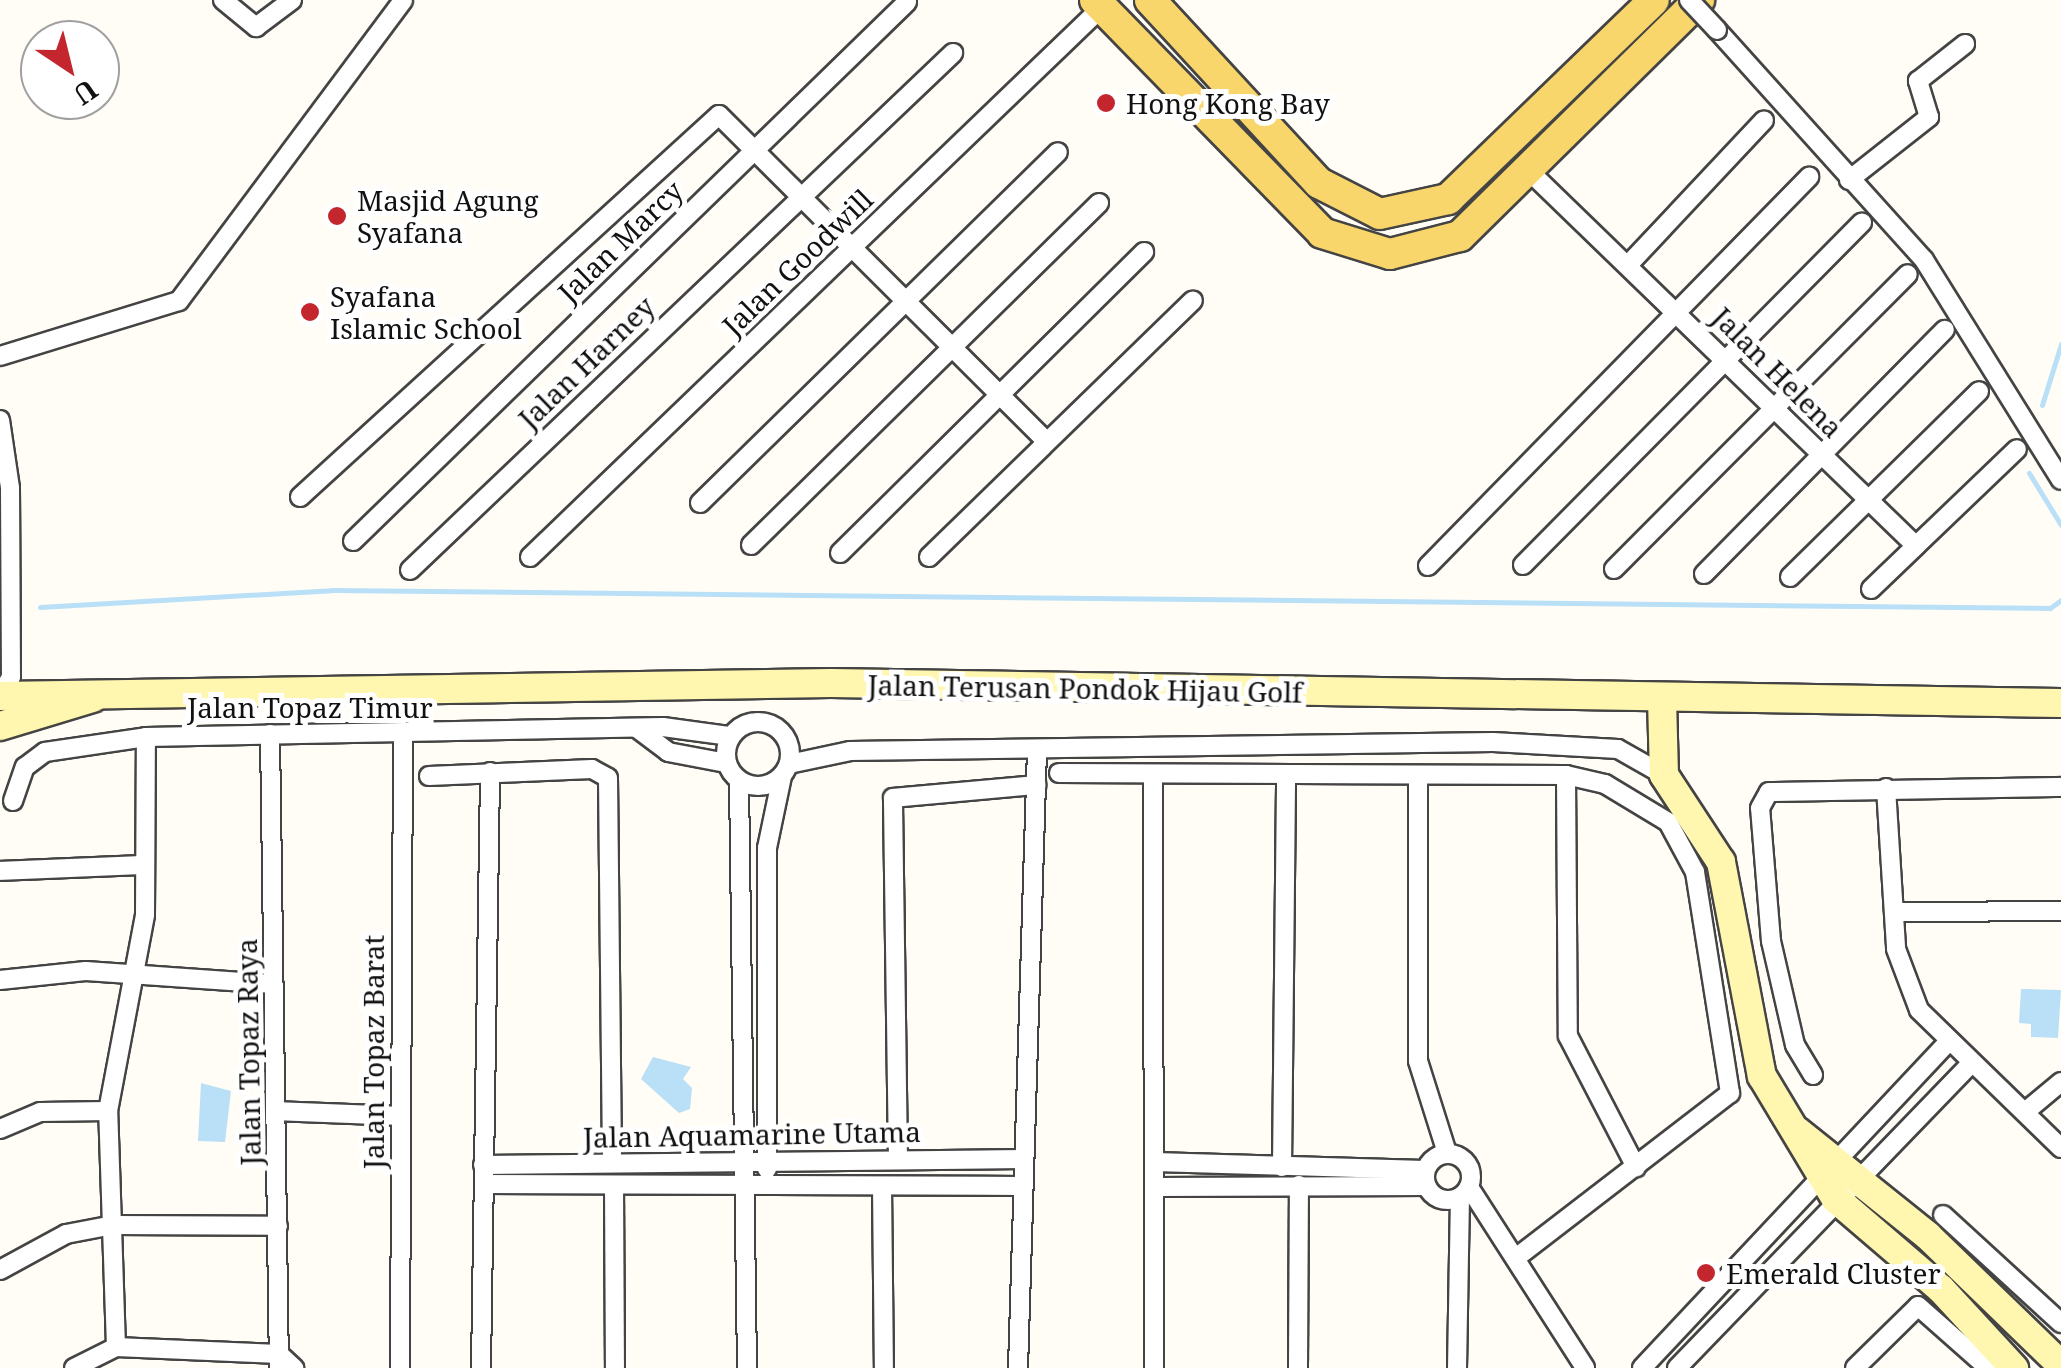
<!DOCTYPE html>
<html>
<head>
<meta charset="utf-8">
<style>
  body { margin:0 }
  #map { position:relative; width:2061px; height:1368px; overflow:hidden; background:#fffdf5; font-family:"Noto Serif",serif }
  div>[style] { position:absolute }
  .water>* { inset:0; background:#b9e0f7 }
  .stream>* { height:5px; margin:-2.5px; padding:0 2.5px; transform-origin:2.5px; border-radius:2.5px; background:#b9e0f7 }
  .roads { filter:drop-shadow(2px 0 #444) drop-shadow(-2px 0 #444) drop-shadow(0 2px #444) drop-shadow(0 -2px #444) }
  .street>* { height:18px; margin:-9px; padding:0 9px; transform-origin:9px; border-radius:9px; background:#fff }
  .street>.ring { margin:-9px; padding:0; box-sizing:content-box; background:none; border:18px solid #fff; border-radius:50% }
  .secondary>* { height:28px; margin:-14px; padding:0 14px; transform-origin:14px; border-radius:14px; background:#fff6b0 }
  .primary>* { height:30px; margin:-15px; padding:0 15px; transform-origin:15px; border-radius:15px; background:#f9d66b }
  .bridges { filter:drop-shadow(2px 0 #444) drop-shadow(-2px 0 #444) drop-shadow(0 2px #444) drop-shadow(0 -2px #444) }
  .street-bridge>* { height:18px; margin:-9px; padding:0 9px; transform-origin:9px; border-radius:9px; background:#fff }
  .dots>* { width:28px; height:28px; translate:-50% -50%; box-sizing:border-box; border:5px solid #fff; border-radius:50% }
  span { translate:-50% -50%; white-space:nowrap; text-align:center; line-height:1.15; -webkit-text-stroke:10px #fff; paint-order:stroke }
  .poi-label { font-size:28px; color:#111 }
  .left { translate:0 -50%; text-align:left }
  .street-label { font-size:28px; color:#111 }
  .north { position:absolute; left:20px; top:20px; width:100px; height:100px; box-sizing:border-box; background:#fff; border:2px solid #a0a0a0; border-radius:50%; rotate:145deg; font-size:28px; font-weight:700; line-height:40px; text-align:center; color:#111 }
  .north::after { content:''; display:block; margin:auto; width:35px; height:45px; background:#c4262e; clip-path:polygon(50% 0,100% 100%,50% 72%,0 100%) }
</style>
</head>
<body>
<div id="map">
  <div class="water">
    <div style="clip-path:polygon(2021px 989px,2061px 990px,2058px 1038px,2031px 1037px,2031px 1024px,2019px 1023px)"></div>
    <div style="clip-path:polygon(653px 1057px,691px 1067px,683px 1079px,692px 1088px,690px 1109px,679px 1113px,641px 1079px)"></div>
    <div style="clip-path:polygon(201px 1083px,231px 1091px,225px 1142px,198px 1141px)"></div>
  </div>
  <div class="stream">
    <div style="left:2042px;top:405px;width:64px;rotate:-72.7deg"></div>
    <div style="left:2029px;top:473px;width:61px;rotate:58.4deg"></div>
    <div style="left:40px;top:607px;width:292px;rotate:-3.3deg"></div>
    <div style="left:332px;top:590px;width:1718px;rotate:0.6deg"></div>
    <div style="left:2050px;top:608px;width:14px;rotate:-36deg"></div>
  </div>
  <div class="roads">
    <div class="street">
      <div style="left:223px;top:0;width:43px;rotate:39.3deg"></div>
      <div style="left:256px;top:27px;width:45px;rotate:-36.9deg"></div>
      <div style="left:1717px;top:30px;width:309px;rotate:48deg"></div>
      <div style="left:1924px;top:260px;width:259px;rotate:58.1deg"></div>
      <div style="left:1528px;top:170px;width:540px;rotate:44.1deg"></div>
      <div style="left:1849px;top:180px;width:102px;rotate:-38.2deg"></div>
      <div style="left:1929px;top:117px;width:38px;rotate:-107deg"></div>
      <div style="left:1918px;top:81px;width:60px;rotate:-38.2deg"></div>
      <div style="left:1629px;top:264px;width:197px;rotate:-46.8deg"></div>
      <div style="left:0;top:356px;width:187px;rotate:-17.1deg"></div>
      <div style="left:179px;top:301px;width:375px;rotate:-53.3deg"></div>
      <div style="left:0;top:420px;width:69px;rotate:81.6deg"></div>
      <div style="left:10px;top:488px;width:189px;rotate:89.7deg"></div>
      <div style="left:11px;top:677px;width:22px;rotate:120deg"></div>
      <div style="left:300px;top:497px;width:567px;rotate:-42.36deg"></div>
      <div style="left:719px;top:115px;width:462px;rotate:44.9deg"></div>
      <div style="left:700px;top:503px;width:501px;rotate:-44.43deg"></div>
      <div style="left:353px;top:541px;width:773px;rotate:-44.21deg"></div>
      <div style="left:751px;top:545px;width:488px;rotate:-44.5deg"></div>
      <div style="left:840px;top:553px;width:428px;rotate:-44.7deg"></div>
      <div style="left:530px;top:557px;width:799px;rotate:-43.88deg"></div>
      <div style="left:929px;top:557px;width:368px;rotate:-44.2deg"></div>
      <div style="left:1523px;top:565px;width:482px;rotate:-45.3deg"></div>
      <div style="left:1428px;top:566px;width:545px;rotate:-45.6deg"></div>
      <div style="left:1614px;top:569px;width:416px;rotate:-45.1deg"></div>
      <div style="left:410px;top:570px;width:750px;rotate:-43.59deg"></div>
      <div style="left:1704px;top:574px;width:343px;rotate:-45.4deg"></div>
      <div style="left:1790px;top:577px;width:265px;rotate:-44.5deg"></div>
      <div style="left:1871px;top:589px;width:202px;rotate:-43.8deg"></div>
      <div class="ring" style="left:726px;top:722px;width:46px;height:46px"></div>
      <div style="left:638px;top:729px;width:38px;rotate:37deg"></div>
      <div style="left:668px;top:752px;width:60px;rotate:10.6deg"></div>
      <div style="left:270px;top:734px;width:634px;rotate:89.19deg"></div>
      <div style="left:789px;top:764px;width:62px;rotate:-12deg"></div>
      <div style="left:850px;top:751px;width:643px;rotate:-0.8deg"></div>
      <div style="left:1493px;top:742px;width:125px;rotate:3.2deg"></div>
      <div style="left:1618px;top:749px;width:53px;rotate:29.5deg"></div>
      <div style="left:1059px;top:773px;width:507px;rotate:0.23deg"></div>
      <div style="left:1566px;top:775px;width:40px;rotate:13deg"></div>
      <div style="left:1605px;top:784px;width:74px;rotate:31.1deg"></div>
      <div style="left:1668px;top:822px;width:57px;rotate:61.6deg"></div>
      <div style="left:1695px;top:872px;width:224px;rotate:81deg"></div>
      <div style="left:1730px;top:1093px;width:269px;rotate:142.4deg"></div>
      <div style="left:1566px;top:775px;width:261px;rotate:89.6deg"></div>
      <div style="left:1568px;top:1036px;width:148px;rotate:62.6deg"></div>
      <div style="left:429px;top:776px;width:163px;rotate:-2.5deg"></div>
      <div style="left:592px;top:769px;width:18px;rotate:29deg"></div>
      <div style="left:608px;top:778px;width:385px;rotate:89.4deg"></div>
      <div style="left:1153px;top:776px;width:592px;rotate:89.9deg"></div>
      <div style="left:1418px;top:777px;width:284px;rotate:90deg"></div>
      <div style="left:1418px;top:1061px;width:96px;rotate:72.5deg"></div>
      <div style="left:739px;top:781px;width:587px;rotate:89.22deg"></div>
      <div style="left:1886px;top:788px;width:161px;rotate:86.4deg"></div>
      <div style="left:1896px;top:949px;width:65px;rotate:69.3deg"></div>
      <div style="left:1919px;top:1010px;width:198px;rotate:44.2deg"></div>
      <div style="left:13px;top:801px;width:36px;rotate:-71deg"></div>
      <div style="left:25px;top:767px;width:25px;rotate:-37deg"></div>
      <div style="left:45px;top:752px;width:102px;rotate:-8.4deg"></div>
      <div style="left:146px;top:737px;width:517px;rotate:-1.11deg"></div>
      <div style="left:663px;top:727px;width:68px;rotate:7.7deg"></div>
      <div style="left:0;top:871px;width:145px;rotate:-2.4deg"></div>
      <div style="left:1894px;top:912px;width:167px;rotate:-0.3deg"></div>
      <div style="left:0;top:980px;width:86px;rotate:-6deg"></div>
      <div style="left:86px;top:971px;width:188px;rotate:4deg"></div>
      <div style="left:1813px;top:1075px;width:35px;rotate:-121deg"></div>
      <div style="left:1795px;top:1045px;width:107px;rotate:-103deg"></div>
      <div style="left:1771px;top:941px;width:133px;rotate:-94.7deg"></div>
      <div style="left:1760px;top:808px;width:18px;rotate:-61deg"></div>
      <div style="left:1769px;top:792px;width:292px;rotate:-1deg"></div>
      <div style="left:276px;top:1111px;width:124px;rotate:2.3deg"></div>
      <div style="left:2025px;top:1112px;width:47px;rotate:-39.8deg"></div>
      <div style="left:0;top:1129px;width:43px;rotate:-23deg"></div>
      <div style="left:40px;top:1112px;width:68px;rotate:-0.8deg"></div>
      <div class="ring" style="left:1425px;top:1154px;width:28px;height:28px"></div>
      <div style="left:898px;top:1160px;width:362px;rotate:-90.8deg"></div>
      <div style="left:893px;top:798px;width:144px;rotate:-5.2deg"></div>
      <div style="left:1155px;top:1162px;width:270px;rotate:1.7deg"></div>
      <div style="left:483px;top:1165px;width:540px;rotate:-0.64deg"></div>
      <div style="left:1282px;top:1167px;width:389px;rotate:-89.4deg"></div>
      <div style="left:767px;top:1169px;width:321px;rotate:-90deg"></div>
      <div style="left:767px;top:848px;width:74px;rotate:-78.2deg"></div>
      <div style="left:484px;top:1184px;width:537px;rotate:0.21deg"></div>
      <div style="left:614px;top:1185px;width:183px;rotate:89.7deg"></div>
      <div style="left:882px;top:1186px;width:182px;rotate:89.4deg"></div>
      <div style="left:1156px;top:1187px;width:270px;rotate:-0.2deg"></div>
      <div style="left:1469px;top:1187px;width:215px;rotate:57.3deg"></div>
      <div style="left:1943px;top:1215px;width:160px;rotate:42.5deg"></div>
      <div style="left:0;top:1270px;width:75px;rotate:-28.6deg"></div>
      <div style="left:66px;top:1234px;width:48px;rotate:-10.8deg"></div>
      <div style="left:113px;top:1225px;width:165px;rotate:0.3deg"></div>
      <div style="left:116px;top:1347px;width:236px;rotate:-91.9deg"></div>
      <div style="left:108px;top:1111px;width:199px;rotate:-79.3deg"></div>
      <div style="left:145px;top:915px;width:178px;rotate:-89.7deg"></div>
      <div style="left:74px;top:1368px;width:47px;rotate:-26.6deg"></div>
      <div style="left:116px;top:1347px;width:163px;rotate:2.5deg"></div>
      <div style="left:279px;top:1354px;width:21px;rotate:43deg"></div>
      <div style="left:400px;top:1368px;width:632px;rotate:-89.73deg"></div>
      <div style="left:481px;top:1368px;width:596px;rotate:-89.13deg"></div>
      <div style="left:1018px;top:1368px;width:618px;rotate:-88.24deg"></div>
      <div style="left:1298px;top:1368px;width:183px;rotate:-89.7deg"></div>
      <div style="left:1457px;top:1368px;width:171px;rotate:-89deg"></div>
      <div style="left:1642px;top:1368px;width:447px;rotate:-46.8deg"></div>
      <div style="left:1677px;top:1368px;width:425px;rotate:-46deg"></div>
      <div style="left:1855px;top:1368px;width:88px;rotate:-44.5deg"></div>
      <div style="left:1918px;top:1306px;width:94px;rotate:41.5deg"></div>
    </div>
    <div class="secondary">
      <div style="left:0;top:696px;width:831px;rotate:-0.9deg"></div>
      <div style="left:831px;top:683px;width:1230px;rotate:0.93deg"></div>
      <div style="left:1662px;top:699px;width:76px;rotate:88.5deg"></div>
      <div style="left:1664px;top:775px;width:104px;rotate:56.8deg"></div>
      <div style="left:1721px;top:862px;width:218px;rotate:79.2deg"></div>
      <div style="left:1762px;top:1076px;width:144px;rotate:59deg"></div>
      <div style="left:1836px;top:1199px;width:138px;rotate:40.6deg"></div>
      <div style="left:1941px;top:1289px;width:108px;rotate:47.3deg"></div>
      <div style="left:0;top:726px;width:97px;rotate:-16.8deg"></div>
      <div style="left:1797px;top:1131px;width:168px;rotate:38.7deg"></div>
      <div style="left:1928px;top:1236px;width:185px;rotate:44.1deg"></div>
    </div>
    <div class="primary">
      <div style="left:1095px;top:0;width:325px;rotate:45.7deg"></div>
      <div style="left:1322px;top:233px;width:71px;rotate:17.2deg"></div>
      <div style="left:1390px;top:254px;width:72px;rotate:-14.4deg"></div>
      <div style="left:1460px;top:236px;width:336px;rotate:-44.6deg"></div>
      <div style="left:1150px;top:0;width:249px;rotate:47.3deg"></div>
      <div style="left:1319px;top:183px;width:68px;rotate:26.9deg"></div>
      <div style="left:1380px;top:214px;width:70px;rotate:-12.4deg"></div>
      <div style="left:1448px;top:199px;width:286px;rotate:-44deg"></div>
    </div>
  </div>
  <div class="bridges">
    <div class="street-bridge">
      <div style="left:1689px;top:0;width:41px;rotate:47deg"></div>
    </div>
  </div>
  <div class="dots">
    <div style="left:1106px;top:103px;background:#c4262e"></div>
    <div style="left:337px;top:216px;background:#c4262e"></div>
    <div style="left:310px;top:312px;background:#c4262e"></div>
    <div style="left:1706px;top:1273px;background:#c4262e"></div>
  </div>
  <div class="poi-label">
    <span class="left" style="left:1126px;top:103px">Hong Kong Bay</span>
    <span class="left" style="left:357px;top:216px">Masjid Agung<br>Syafana</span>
    <span class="left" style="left:330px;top:312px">Syafana<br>Islamic School</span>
    <span class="left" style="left:1726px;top:1273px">Emerald Cluster</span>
  </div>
  <div class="street-label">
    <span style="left:620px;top:241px;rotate:-44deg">Jalan Marcy</span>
    <span style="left:797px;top:262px;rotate:-44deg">Jalan Goodwill</span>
    <span style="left:586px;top:362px;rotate:-44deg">Jalan Harney</span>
    <span style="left:1778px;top:372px;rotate:45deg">Jalan Helena</span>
    <span style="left:1085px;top:688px;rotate:1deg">Jalan Terusan Pondok Hijau Golf</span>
    <span style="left:310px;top:707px">Jalan Topaz Timur</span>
    <span style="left:248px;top:1052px;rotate:-91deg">Jalan Topaz Raya</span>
    <span style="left:373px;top:1052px;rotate:-90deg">Jalan Topaz Barat</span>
    <span style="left:752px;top:1134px;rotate:-1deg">Jalan Aquamarine Utama</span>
  </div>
  <div class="north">U</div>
</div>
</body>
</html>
